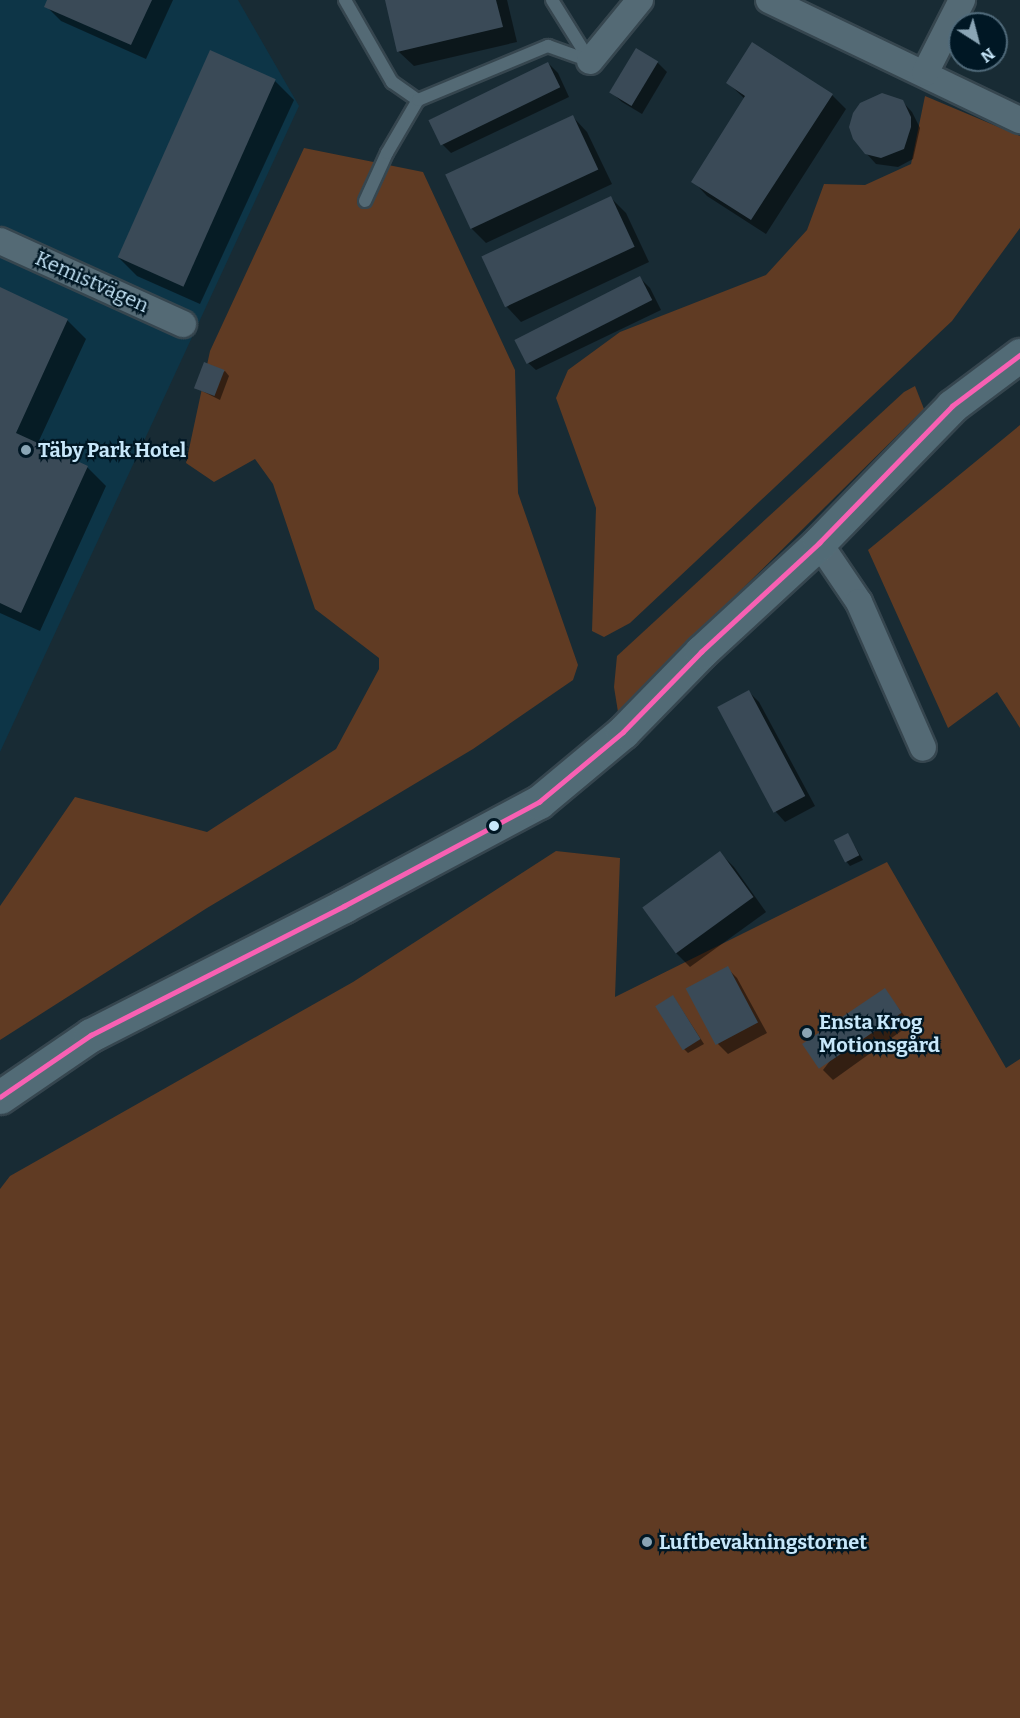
<!DOCTYPE html>
<html>
<head>
<meta charset="utf-8">
<style>
  body { margin:0 }
  #map { position:relative; width:1020px; height:1718px; overflow:hidden; background:#182b34; font-family:Bitter,serif }
  div>[style] { position:absolute }
  .built>* { inset:0; background:#0d3547 }
  .green>* { inset:0; background:#603b23 }
  .shadow>* { inset:0; background:#0007 }
  .building>* { inset:0; background:#3a4a57; transform-origin:0 0 }
  .roads { filter:drop-shadow(2px 0 #36464f) drop-shadow(-2px 0 #36464f) drop-shadow(0 2px #36464f) drop-shadow(0 -2px #36464f) }
  .service>* { height:12px; margin:-6px; padding:0 6px; transform-origin:6px; border-radius:6px; background:#546a75 }
  .minor>* { height:26px; margin:-13px; padding:0 13px; transform-origin:13px; border-radius:13px; background:#546a75 }
  .secondary>* { height:33px; margin:-16.5px; padding:0 16.5px; transform-origin:16.5px; border-radius:16.5px; background:#526b76 }
  .bus-1>* { height:4.5px; margin:-2.25px; padding:0 2.25px; transform-origin:2.25px; border-radius:2.25px; background:#f860b3 }
  .dots>* { width:16px; height:16px; translate:-50% -50%; box-sizing:border-box; border:3px solid #001724; border-radius:50% }
  span { translate:-50% -50%; white-space:nowrap; text-align:center; line-height:1.15; -webkit-text-stroke:4.5px #001724; paint-order:stroke }
  .street-label { font-size:20px; color:#c7e7fa }
  .poi-label { font-size:20px; color:#c7e7fa; font-weight:700 }
  .left { translate:0 -50%; text-align:left }
  .north { position:absolute; left:948px; top:12px; width:60px; height:60px; box-sizing:border-box; background:#001724; border:2px solid #506a7a; border-radius:50%; rotate:144deg; font-size:16px; font-weight:700; line-height:24px; text-align:center; color:#c7e7fa }
  .north::after { content:''; display:block; margin:auto; width:21px; height:27px; background:#8aa5b5; clip-path:polygon(50% 0,100% 100%,50% 72%,0 100%) }
</style>
</head>
<body>
<div id="map">
  <div class="built">
    <div style="clip-path:polygon(0 0,238px 0,299px 106px,0 752px)"></div>
  </div>
  <div class="green">
    <div style="clip-path:polygon(925px 96px,1020px 136px,1020px 228px,952px 321px,630px 623px,604px 637px,592px 631px,596px 508px,556px 398px,568px 370px,620px 332px,766px 275px,807px 230px,824px 184px,865px 185px,911px 164px)"></div>
    <div style="clip-path:polygon(304px 148px,423px 172px,515px 370px,518px 493px,578px 665px,573px 680px,473px 749px,207px 908px,0 1040px,0 906px,75px 797px,207px 832px,336px 749px,379px 669px,379px 658px,315px 609px,273px 484px,255px 459px,214px 482px,186px 463px,210px 351px)"></div>
    <div style="clip-path:polygon(915px 386px,924px 409px,618px 712px,614px 687px,617px 656px,904px 392px)"></div>
    <div style="clip-path:polygon(1020px 425px,1020px 728px,997px 692px,948px 728px,868px 550px)"></div>
    <div style="clip-path:polygon(556px 851px,620px 858px,615px 997px,887px 862px,1006px 1068px,1020px 1059px,1020px 1718px,0 1718px,0 1189px,10px 1176px,353px 982px)"></div>
  </div>
  <div class="shadow">
    <div style="clip-path:polygon(49px 0,173px 0,146px 59px,61px 21px,46px 6px)"></div>
    <div style="clip-path:polygon(387px 0,507px 0,517px 42px,414px 66px,399px 52px)"></div>
    <div style="clip-path:polygon(657px 62px,667px 72px,642px 114px,622px 102px,612px 93px)"></div>
    <div style="clip-path:polygon(548px 63px,558px 73px,569px 97px,451px 153px,442px 144px,430px 120px)"></div>
    <div style="clip-path:polygon(275px 81px,294px 100px,200px 304px,137px 276px,118px 257px)"></div>
    <div style="clip-path:polygon(728px 83px,832px 95px,846px 109px,766px 234px,707px 196px,693px 181px,745px 99px)"></div>
    <div style="clip-path:polygon(902px 101px,912px 112px,920px 128px,913px 159px,898px 167px,876px 164px,866px 153px)"></div>
    <div style="clip-path:polygon(573px 117px,587px 132px,612px 184px,486px 243px,471px 228px)"></div>
    <div style="clip-path:polygon(611px 198px,626px 213px,649px 262px,521px 322px,507px 307px)"></div>
    <div style="clip-path:polygon(640px 278px,650px 288px,661px 310px,536px 370px,526px 361px)"></div>
    <div style="clip-path:polygon(0 289px,67px 320px,86px 339px,37px 445px,87px 467px,106px 486px,40px 631px,0 613px)"></div>
    <div style="clip-path:polygon(225px 371px,229px 376px,220px 400px,196px 388px)"></div>
    <div style="clip-path:polygon(749px 692px,759px 702px,815px 806px,785px 822px,776px 812px)"></div>
    <div style="clip-path:polygon(848px 835px,863px 860px,850px 866px,846px 861px)"></div>
    <div style="clip-path:polygon(720px 853px,734px 867px,766px 912px,690px 967px,675px 952px)"></div>
    <div style="clip-path:polygon(727px 968px,737px 978px,767px 1033px,728px 1054px,718px 1044px)"></div>
    <div style="clip-path:polygon(884px 990px,911px 1024px,833px 1080px,823px 1070px)"></div>
    <div style="clip-path:polygon(673px 996px,704px 1044px,688px 1053px,684px 1049px)"></div>
  </div>
  <div class="building">
    <div style="clip-path:polygon(47px 0,152px 0,131px 45px,44px 7px)"></div>
    <div style="clip-path:polygon(385px 0,496px 0,503px 27px,397px 52px)"></div>
    <div style="clip-path:polygon(752px 42px,833px 94px,751px 220px,691px 182px,745px 96px,726px 83px)"></div>
    <div style="left:636px;top:48px;width:26px;height:52px;rotate:31deg"></div>
    <div style="left:210px;top:50px;width:72px;height:227px;rotate:24deg"></div>
    <div style="left:548px;top:62px;width:28px;height:133px;rotate:64deg"></div>
    <div style="clip-path:polygon(882px 93px,903px 100px,911px 117px,911px 127px,904px 149px,881px 158px,865px 154px,853px 139px,849px 127px,853px 113px,860px 103px)"></div>
    <div style="left:573px;top:115px;width:60px;height:141px;rotate:65deg"></div>
    <div style="left:611px;top:196px;width:56px;height:143px;rotate:65deg"></div>
    <div style="left:640px;top:276px;width:27px;height:141px;rotate:63deg"></div>
    <div style="clip-path:polygon(0 287px,68px 319px,16px 433px,88px 466px,21px 613px,0 603px)"></div>
    <div style="left:204px;top:362px;width:22px;height:28px;rotate:21deg"></div>
    <div style="left:749px;top:690px;width:120px;height:36px;rotate:62deg"></div>
    <div style="left:848px;top:833px;width:25px;height:16px;rotate:63deg"></div>
    <div style="left:720px;top:851px;width:57px;height:96px;rotate:54deg"></div>
    <div style="left:728px;top:966px;width:64px;height:48px;rotate:62deg"></div>
    <div style="left:885px;top:988px;width:30px;height:100px;rotate:56deg"></div>
    <div style="left:673px;top:995px;width:52px;height:21px;rotate:58deg"></div>
  </div>
  <div class="roads">
    <div class="service">
      <div style="left:345px;top:0;width:95px;rotate:60.2deg"></div>
      <div style="left:392px;top:82px;width:32px;rotate:35deg"></div>
      <div style="left:552px;top:0;width:72px;rotate:58.1deg"></div>
      <div style="left:365px;top:201px;width:53px;rotate:-65.4deg"></div>
      <div style="left:387px;top:153px;width:61px;rotate:-59.7deg"></div>
      <div style="left:418px;top:100px;width:141px;rotate:-22.6deg"></div>
      <div style="left:548px;top:46px;width:45px;rotate:19.7deg"></div>
    </div>
    <div class="minor">
      <div style="left:769px;top:0;width:278px;rotate:25.6deg"></div>
      <div style="left:590px;top:61px;width:79px;rotate:-50.7deg"></div>
      <div style="left:925px;top:73px;width:82px;rotate:-63.1deg"></div>
      <div style="left:0;top:241px;width:201px;rotate:24.4deg"></div>
      <div style="left:819px;top:543px;width:71px;rotate:55.9deg"></div>
      <div style="left:859px;top:602px;width:159px;rotate:66.3deg"></div>
    </div>
    <div class="secondary">
      <div style="left:0;top:1097px;width:110px;rotate:-34.3deg"></div>
      <div style="left:91px;top:1035px;width:284px;rotate:-27deg"></div>
      <div style="left:344px;top:906px;width:221px;rotate:-28.1deg"></div>
      <div style="left:539px;top:802px;width:109px;rotate:-39.8deg"></div>
      <div style="left:623px;top:732px;width:112px;rotate:-45.7deg"></div>
      <div style="left:701px;top:652px;width:161px;rotate:-42.7deg"></div>
      <div style="left:819px;top:543px;width:191px;rotate:-45.8deg"></div>
      <div style="left:952px;top:406px;width:85px;rotate:-36.9deg"></div>
    </div>
  </div>
  <div class="bus-1">
    <div style="left:0;top:1097px;width:110px;rotate:-34.3deg"></div>
    <div style="left:91px;top:1035px;width:284px;rotate:-27deg"></div>
    <div style="left:344px;top:906px;width:221px;rotate:-28.1deg"></div>
    <div style="left:539px;top:802px;width:109px;rotate:-39.8deg"></div>
    <div style="left:623px;top:732px;width:112px;rotate:-45.7deg"></div>
    <div style="left:701px;top:652px;width:161px;rotate:-42.7deg"></div>
    <div style="left:819px;top:543px;width:191px;rotate:-45.8deg"></div>
    <div style="left:952px;top:406px;width:85px;rotate:-36.9deg"></div>
  </div>
  <div class="dots">
    <div style="left:26px;top:450px;background:#8aa5b5"></div>
    <div style="left:494px;top:826px;background:#c7e7fa"></div>
    <div style="left:807px;top:1033px;background:#8aa5b5"></div>
    <div style="left:647px;top:1542px;background:#8aa5b5"></div>
  </div>
  <div class="street-label">
    <span style="left:92px;top:282px;rotate:24deg">Kemistvägen</span>
  </div>
  <div class="poi-label">
    <span class="left" style="left:38px;top:450px">Täby Park Hotel</span>
    <span class="left" style="left:819px;top:1034px">Ensta Krog<br>Motionsgård</span>
    <span class="left" style="left:659px;top:1542px">Luftbevakningstornet</span>
  </div>
  <div class="north">N</div>
</div>
</body>
</html>
